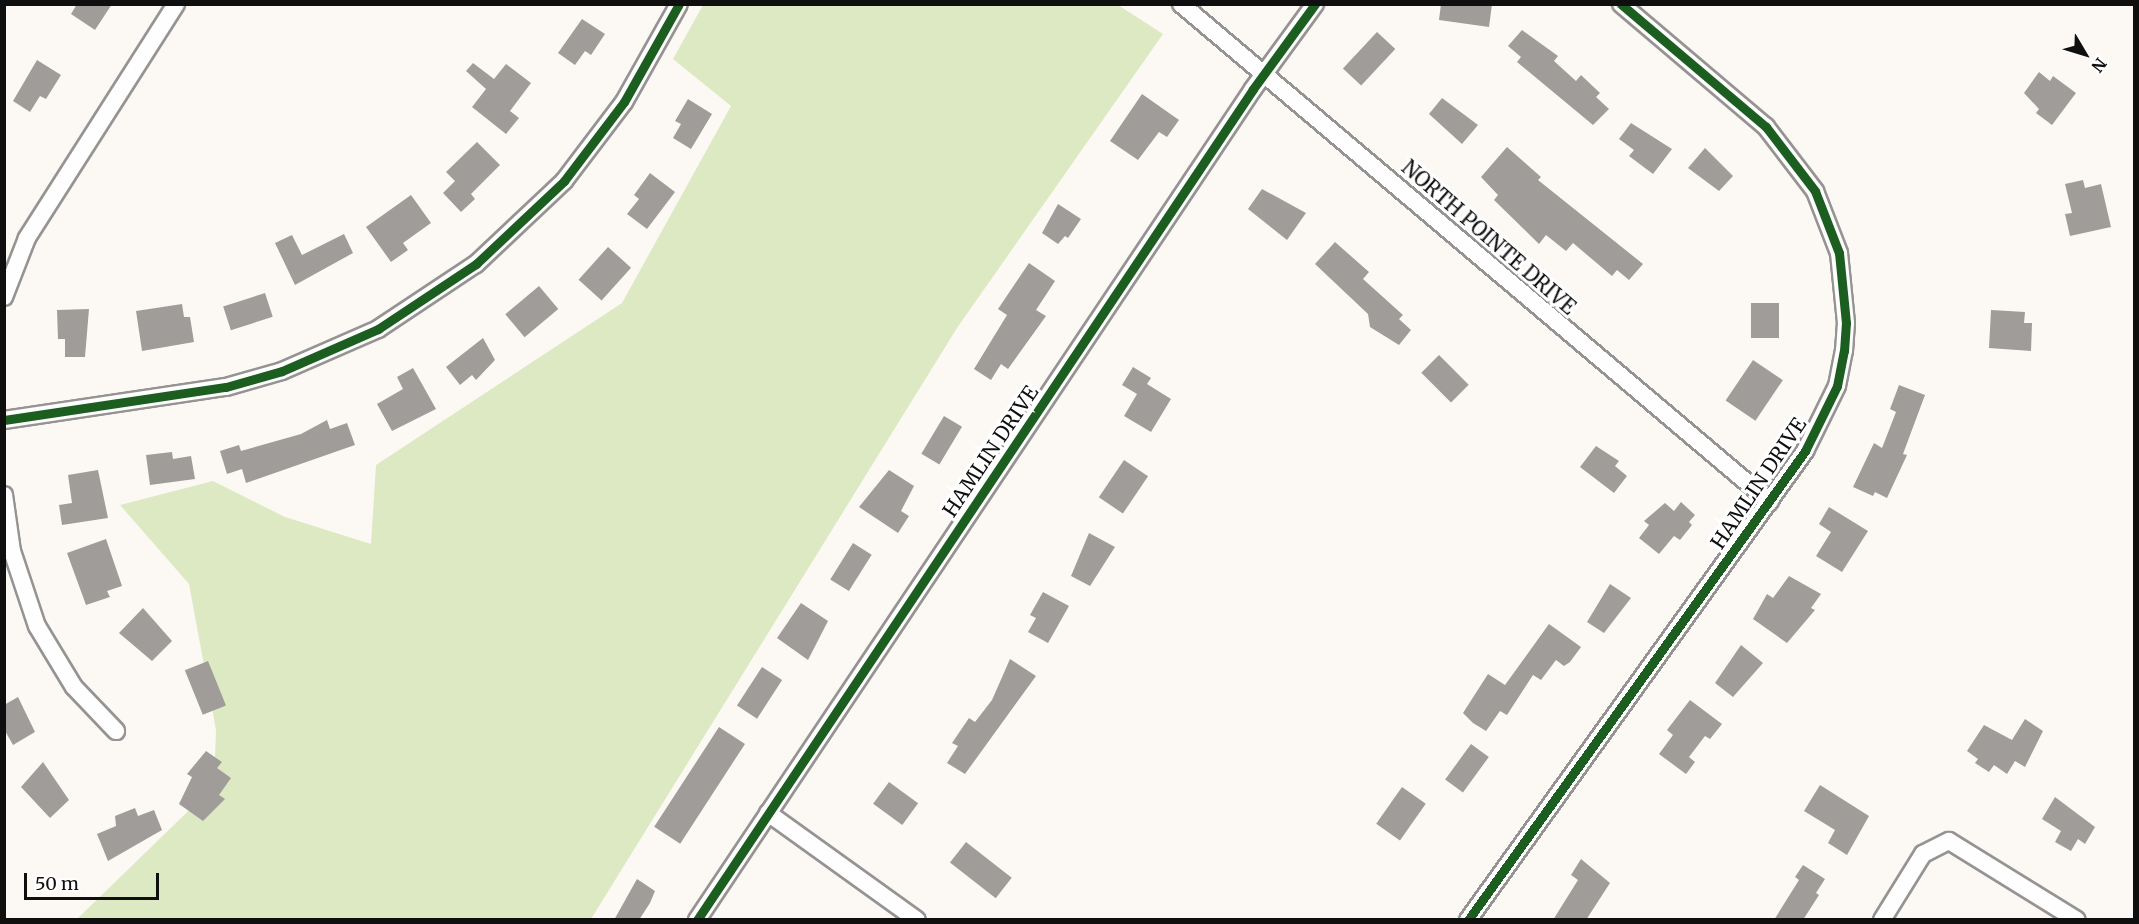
<!DOCTYPE html>
<html>
<head>
<meta charset="utf-8">
<style>
  body { margin:0 }
  #map { position:relative; width:2139px; height:924px; overflow:hidden; background:#fcf9f5; font-family:Merriweather,serif }
  div>[style] { position:absolute }
  .forest>* { inset:0; background:#dde9c2 }
  .building>* { inset:0; background:#a09c9a; transform-origin:0 0 }
  .roads { filter:drop-shadow(2px 0 #969493) drop-shadow(-2px 0 #969493) drop-shadow(0 2px #969493) drop-shadow(0 -2px #969493) }
  .minor>* { height:16px; margin:-8px; padding:0 8px; transform-origin:8px; border-radius:8px; background:#fffefe }
  .cycleway>* { height:9px; margin:-4.5px; padding:0 4.5px; transform-origin:4.5px; border-radius:4.5px; background:#1b5e20 }
  span { translate:-50% -50%; white-space:nowrap; text-align:center; line-height:1.15; -webkit-text-stroke:6px #fff; paint-order:stroke }
  .street-label { font-size:20px; color:#0f0f0f }
  .frame { position:absolute; inset:0; border:6px solid #0f0f0f; pointer-events:none }
  .north { position:absolute; left:2055px; top:24px; width:60px; height:60px; -webkit-text-stroke:4px #fff; paint-order:stroke; rotate:128deg; font-size:16px; font-weight:700; line-height:24px; text-align:center; color:#0f0f0f }
  .north::after { content:''; display:block; margin:auto; width:21px; height:27px; background:#0f0f0f; clip-path:polygon(50% 0,100% 100%,50% 72%,0 100%) }
  .scale { position:absolute; left:24px; top:873px; width:135px; height:27px; box-sizing:border-box; border:3px solid #0f0f0f; border-top:0; padding-left:8px; font-size:18px; line-height:21px; white-space:nowrap; color:#0f0f0f; -webkit-text-stroke:4px #fff; paint-order:stroke }
</style>
</head>
<body>
<div id="map">
  <div class="forest">
    <div style="clip-path:polygon(703px 5px,1118px 5px,1163px 34px,957px 328px,591px 919px,76px 920px,214px 786px,216px 730px,189px 584px,120px 505px,213px 481px,285px 517px,371px 544px,376px 465px,622px 303px,731px 106px,673px 59px)"></div>
  </div>
  <div class="building">
    <div style="clip-path:polygon(77px 4px,112px 4px,95px 30px,71px 14px)"></div>
    <div style="clip-path:polygon(1441px 4px,1492px 4px,1489px 27px,1439px 20px)"></div>
    <div style="clip-path:polygon(582px 19px,605px 34px,591px 55px,585px 51px,575px 65px,558px 53px)"></div>
    <div style="clip-path:polygon(1522px 30px,1558px 56px,1554px 61px,1576px 81px,1581px 75px,1600px 93px,1596px 97px,1609px 109px,1593px 125px,1517px 62px,1521px 57px,1508px 46px)"></div>
    <div style="left:1377px;top:32px;width:25px;height:50px;rotate:43deg"></div>
    <div style="clip-path:polygon(37px 60px,61px 75px,46px 99px,40px 96px,30px 112px,13px 101px)"></div>
    <div style="clip-path:polygon(473px 63px,494px 79px,506px 64px,531px 83px,510px 111px,519px 118px,506px 134px,472px 107px,486px 89px,466px 71px)"></div>
    <div style="clip-path:polygon(2039px 72px,2050px 81px,2053px 76px,2076px 93px,2052px 125px,2036px 113px,2039px 109px,2024px 93px)"></div>
    <div style="clip-path:polygon(1142px 94px,1179px 120px,1167px 137px,1159px 132px,1138px 160px,1110px 141px)"></div>
    <div style="clip-path:polygon(1442px 98px,1478px 125px,1462px 144px,1429px 114px)"></div>
    <div style="clip-path:polygon(688px 99px,712px 114px,691px 149px,673px 138px,681px 124px,675px 121px)"></div>
    <div style="clip-path:polygon(1631px 123px,1672px 149px,1653px 174px,1629px 156px,1634px 150px,1619px 139px)"></div>
    <div style="clip-path:polygon(477px 142px,500px 165px,471px 194px,475px 199px,461px 212px,443px 193px,455px 181px,446px 172px)"></div>
    <div style="clip-path:polygon(1507px 147px,1541px 177px,1538px 180px,1643px 264px,1629px 280px,1617px 270px,1612px 276px,1573px 243px,1566px 251px,1546px 235px,1539px 244px,1494px 200px,1498px 195px,1481px 177px)"></div>
    <div style="clip-path:polygon(1705px 148px,1733px 176px,1719px 191px,1688px 168px)"></div>
    <div style="clip-path:polygon(650px 173px,675px 192px,647px 229px,627px 214px,639px 199px,634px 195px)"></div>
    <div style="clip-path:polygon(2083px 180px,2085px 188px,2101px 184px,2111px 227px,2070px 236px,2065px 214px,2072px 213px,2065px 184px)"></div>
    <div style="clip-path:polygon(1262px 189px,1306px 213px,1287px 240px,1248px 209px)"></div>
    <div style="clip-path:polygon(411px 195px,431px 223px,403px 243px,408px 250px,391px 262px,366px 227px)"></div>
    <div style="clip-path:polygon(1058px 204px,1081px 219px,1068px 238px,1065px 236px,1058px 244px,1042px 233px)"></div>
    <div style="clip-path:polygon(344px 234px,353px 253px,295px 285px,275px 243px,292px 235px,302px 255px)"></div>
    <div style="clip-path:polygon(1335px 242px,1369px 272px,1363px 279px,1403px 315px,1399px 319px,1411px 330px,1399px 345px,1370px 327px,1368px 314px,1315px 264px)"></div>
    <div style="left:608px;top:247px;width:31px;height:44px;rotate:42deg"></div>
    <div style="clip-path:polygon(1029px 263px,1055px 281px,1036px 310px,1046px 316px,1008px 369px,1001px 364px,991px 380px,974px 369px,1007px 315px,998px 309px)"></div>
    <div style="left:539px;top:286px;width:30px;height:44px;rotate:50deg"></div>
    <div style="left:265px;top:293px;width:25px;height:44px;rotate:72deg"></div>
    <div style="left:1751px;top:303px;width:28px;height:35px"></div>
    <div style="clip-path:polygon(182px 304px,184px 317px,190px 317px,194px 342px,142px 351px,136px 311px)"></div>
    <div style="clip-path:polygon(89px 309px,85px 357px,65px 357px,65px 339px,58px 339px,57px 310px)"></div>
    <div style="clip-path:polygon(1991px 310px,2025px 312px,2024px 323px,2032px 323px,2031px 351px,1989px 348px)"></div>
    <div style="clip-path:polygon(483px 338px,495px 360px,476px 380px,472px 375px,460px 385px,446px 367px)"></div>
    <div style="left:1439px;top:355px;width:42px;height:25px;rotate:45deg"></div>
    <div style="left:1753px;top:360px;width:36px;height:49px;rotate:34deg"></div>
    <div style="clip-path:polygon(1133px 367px,1151px 378px,1147px 384px,1171px 399px,1151px 432px,1124px 416px,1137px 394px,1122px 385px)"></div>
    <div style="clip-path:polygon(413px 368px,436px 409px,392px 431px,377px 404px,403px 389px,397px 377px)"></div>
    <div style="clip-path:polygon(1899px 385px,1925px 395px,1903px 454px,1907px 455px,1887px 498px,1875px 492px,1873px 496px,1853px 487px,1874px 443px,1882px 448px,1896px 412px,1890px 409px)"></div>
    <div style="left:944px;top:416px;width:21px;height:44px;rotate:31deg"></div>
    <div style="clip-path:polygon(327px 420px,330px 429px,347px 423px,355px 445px,246px 483px,242px 469px,227px 474px,220px 451px,239px 445px,241px 451px,301px 434px)"></div>
    <div style="clip-path:polygon(1596px 446px,1619px 461px,1615px 466px,1627px 476px,1614px 493px,1580px 467px)"></div>
    <div style="clip-path:polygon(172px 452px,173px 459px,191px 456px,195px 479px,150px 485px,146px 455px)"></div>
    <div style="left:1124px;top:460px;width:29px;height:45px;rotate:34deg"></div>
    <div style="clip-path:polygon(98px 470px,108px 518px,62px 525px,59px 505px,72px 503px,68px 475px)"></div>
    <div style="clip-path:polygon(889px 470px,914px 486px,901px 511px,909px 516px,898px 533px,859px 507px)"></div>
    <div style="clip-path:polygon(1681px 502px,1695px 515px,1689px 522px,1692px 525px,1680px 540px,1674px 536px,1659px 554px,1639px 538px,1649px 525px,1644px 521px,1665px 503px,1674px 511px)"></div>
    <div style="clip-path:polygon(1829px 507px,1868px 531px,1842px 572px,1816px 556px,1831px 532px,1819px 524px)"></div>
    <div style="clip-path:polygon(1089px 533px,1115px 547px,1090px 586px,1071px 576px)"></div>
    <div style="clip-path:polygon(106px 539px,122px 586px,107px 591px,110px 597px,86px 605px,67px 553px)"></div>
    <div style="left:853px;top:543px;width:22px;height:43px;rotate:32deg"></div>
    <div style="clip-path:polygon(1789px 576px,1821px 594px,1811px 608px,1815px 610px,1787px 643px,1753px 619px,1767px 594px,1773px 598px)"></div>
    <div style="clip-path:polygon(1610px 584px,1631px 598px,1604px 633px,1587px 622px)"></div>
    <div style="clip-path:polygon(1043px 592px,1069px 606px,1048px 643px,1028px 632px,1036px 618px,1030px 615px)"></div>
    <div style="clip-path:polygon(801px 603px,828px 621px,808px 660px,777px 638px)"></div>
    <div style="clip-path:polygon(143px 608px,172px 641px,152px 661px,119px 633px)"></div>
    <div style="clip-path:polygon(1549px 624px,1581px 647px,1570px 662px,1564px 666px,1556px 660px,1541px 680px,1533px 675px,1507px 715px,1500px 711px,1486px 731px,1473px 723px,1463px 713px,1488px 674px,1505px 685px)"></div>
    <div style="clip-path:polygon(1741px 645px,1763px 663px,1733px 697px,1715px 683px)"></div>
    <div style="clip-path:polygon(1010px 659px,1036px 676px,965px 774px,947px 763px,958px 746px,952px 743px,969px 718px,975px 722px,992px 700px)"></div>
    <div style="left:208px;top:661px;width:48px;height:25px;rotate:68deg"></div>
    <div style="left:762px;top:667px;width:24px;height:46px;rotate:33deg"></div>
    <div style="clip-path:polygon(18px 697px,35px 732px,13px 745px,4px 729px,4px 705px)"></div>
    <div style="clip-path:polygon(1690px 700px,1722px 724px,1710px 739px,1705px 736px,1689px 757px,1695px 762px,1686px 774px,1659px 754px,1673px 735px,1667px 730px)"></div>
    <div style="clip-path:polygon(2025px 719px,2043px 731px,2025px 767px,2015px 761px,2007px 774px,1994px 765px,1989px 772px,1975px 763px,1978px 759px,1967px 751px,1984px 725px,2012px 740px)"></div>
    <div style="left:719px;top:727px;width:31px;height:119px;rotate:33deg"></div>
    <div style="left:1471px;top:744px;width:22px;height:44px;rotate:36deg"></div>
    <div style="clip-path:polygon(206px 751px,222px 762px,217px 768px,231px 778px,219px 795px,225px 799px,203px 821px,179px 804px,192px 777px,187px 774px)"></div>
    <div style="clip-path:polygon(43px 762px,69px 800px,50px 818px,21px 787px)"></div>
    <div style="left:889px;top:782px;width:36px;height:27px;rotate:36deg"></div>
    <div style="clip-path:polygon(1820px 785px,1869px 816px,1847px 855px,1828px 843px,1835px 830px,1804px 811px)"></div>
    <div style="left:1402px;top:787px;width:29px;height:45px;rotate:35deg"></div>
    <div style="clip-path:polygon(2055px 797px,2095px 827px,2085px 844px,2078px 839px,2071px 851px,2055px 842px,2061px 831px,2042px 819px)"></div>
    <div style="clip-path:polygon(135px 808px,138px 816px,154px 810px,162px 830px,108px 861px,97px 834px,116px 826px,115px 816px)"></div>
    <div style="left:966px;top:842px;width:58px;height:26px;rotate:38deg"></div>
    <div style="clip-path:polygon(1581px 859px,1610px 883px,1586px 920px,1553px 920px,1578px 880px,1571px 875px)"></div>
    <div style="clip-path:polygon(1803px 865px,1825px 879px,1816px 893px,1819px 895px,1803px 920px,1774px 920px,1799px 880px,1795px 877px)"></div>
    <div style="clip-path:polygon(637px 879px,655px 891px,650px 903px,639px 920px,614px 920px)"></div>
  </div>
  <div class="roads">
    <div class="minor">
      <div style="left:1181px;top:4px;width:771px;rotate:40.21deg"></div>
      <div style="left:4px;top:297px;width:63px;rotate:-68.7deg"></div>
      <div style="left:27px;top:238px;width:277px;rotate:-57.5deg"></div>
      <div style="left:4px;top:420px;width:224px;rotate:-8.5deg"></div>
      <div style="left:226px;top:387px;width:58px;rotate:-15.9deg"></div>
      <div style="left:282px;top:371px;width:105px;rotate:-23.6deg"></div>
      <div style="left:378px;top:329px;width:118px;rotate:-33.6deg"></div>
      <div style="left:476px;top:264px;width:121px;rotate:-43.3deg"></div>
      <div style="left:564px;top:181px;width:99px;rotate:-52.8deg"></div>
      <div style="left:624px;top:102px;width:112px;rotate:-60.7deg"></div>
      <div style="left:4px;top:495px;width:57px;rotate:81.9deg"></div>
      <div style="left:12px;top:551px;width:79px;rotate:71.6deg"></div>
      <div style="left:37px;top:626px;width:71px;rotate:58.8deg"></div>
      <div style="left:74px;top:687px;width:61px;rotate:46.3deg"></div>
      <div style="left:768px;top:813px;width:183px;rotate:35.7deg"></div>
      <div style="left:697px;top:920px;width:1000px;rotate:-56.21deg"></div>
      <div style="left:1253px;top:89px;width:105px;rotate:-53.9deg"></div>
      <div style="left:1468px;top:920px;width:578px;rotate:-54.3deg"></div>
      <div style="left:1805px;top:451px;width:72px;rotate:-63.8deg"></div>
      <div style="left:1837px;top:386px;width:36px;rotate:-79deg"></div>
      <div style="left:1844px;top:351px;width:28px;rotate:-86deg"></div>
      <div style="left:1846px;top:323px;width:70px;rotate:-95.7deg"></div>
      <div style="left:1839px;top:253px;width:66px;rotate:-111.2deg"></div>
      <div style="left:1815px;top:191px;width:81px;rotate:-127.4deg"></div>
      <div style="left:1766px;top:127px;width:190px;rotate:-139.7deg"></div>
      <div style="left:1882px;top:920px;width:78px;rotate:-58.2deg"></div>
      <div style="left:1923px;top:854px;width:29px;rotate:-27deg"></div>
      <div style="left:1949px;top:841px;width:150px;rotate:31.7deg"></div>
    </div>
  </div>
  <div class="cycleway">
    <div style="left:4px;top:420px;width:224px;rotate:-8.5deg"></div>
    <div style="left:226px;top:387px;width:58px;rotate:-15.9deg"></div>
    <div style="left:282px;top:371px;width:105px;rotate:-23.6deg"></div>
    <div style="left:378px;top:329px;width:118px;rotate:-33.6deg"></div>
    <div style="left:476px;top:264px;width:121px;rotate:-43.3deg"></div>
    <div style="left:564px;top:181px;width:99px;rotate:-52.8deg"></div>
    <div style="left:624px;top:102px;width:112px;rotate:-60.7deg"></div>
    <div style="left:697px;top:920px;width:1000px;rotate:-56.21deg"></div>
    <div style="left:1253px;top:89px;width:105px;rotate:-53.9deg"></div>
    <div style="left:1468px;top:920px;width:578px;rotate:-54.3deg"></div>
    <div style="left:1805px;top:451px;width:72px;rotate:-63.8deg"></div>
    <div style="left:1837px;top:386px;width:36px;rotate:-79deg"></div>
    <div style="left:1844px;top:351px;width:28px;rotate:-86deg"></div>
    <div style="left:1846px;top:323px;width:70px;rotate:-95.7deg"></div>
    <div style="left:1839px;top:253px;width:66px;rotate:-111.2deg"></div>
    <div style="left:1815px;top:191px;width:81px;rotate:-127.4deg"></div>
    <div style="left:1766px;top:127px;width:190px;rotate:-139.7deg"></div>
  </div>
  <div class="street-label">
    <span style="left:1489px;top:237px;rotate:41deg">NORTH POINTE DRIVE</span>
    <span style="left:990px;top:451px;rotate:-56deg">HAMLIN DRIVE</span>
    <span style="left:1758px;top:483px;rotate:-56deg">HAMLIN DRIVE</span>
  </div>
  <div class="frame"></div>
  <div class="north">N</div>
  <div class="scale">50 m</div>
</div>
</body>
</html>
